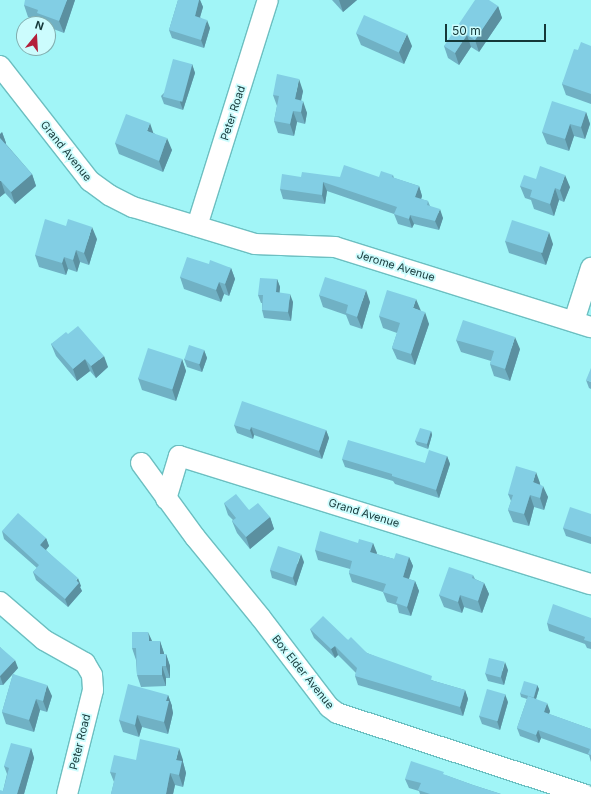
<!DOCTYPE html>
<html>
<head>
<meta charset="utf-8">
<style>
  body { margin:0 }
  #map { position:relative; width:591px; height:794px; overflow:hidden; background:#a1f5f7; font-family:Inter,sans-serif }
  div>[style] { position:absolute }
  .roads { filter:drop-shadow(1px 0 #6cbfc1) drop-shadow(-1px 0 #6cbfc1) drop-shadow(0 1px #6cbfc1) drop-shadow(0 -1px #6cbfc1) }
  .minor>* { height:20px; margin:-10px; padding:0 10px; transform-origin:10px; border-radius:10px; background:#fff }
  .wall>* { inset:0; background:#70b1c4 }
  .shaded-wall>* { inset:0; background:#5b90a0 }
  .building>* { inset:0; background:#82cee4; transform-origin:0 0 }
  span { translate:-50% -50%; white-space:nowrap; text-align:center; line-height:1.15; -webkit-text-stroke:3.5px #ccfcfd; paint-order:stroke }
  .street-label { font-size:11px; color:#153839 }
  .north { position:absolute; left:16px; top:16px; width:40px; height:40px; box-sizing:border-box; background:#ccfcfd; border:1px solid #83aeaf; border-radius:50%; rotate:18deg; font-size:11px; font-weight:700; line-height:16px; text-align:center; color:#153839 }
  .north::after { content:''; display:block; margin:auto; width:14px; height:18px; background:#b3203a; clip-path:polygon(50% 0,100% 100%,50% 72%,0 100%) }
  .scale { position:absolute; left:445px; top:24px; width:101px; height:18px; box-sizing:border-box; border:2px solid #153839; border-top:0; padding-left:5px; font-size:12px; line-height:14px; white-space:nowrap; color:#153839; -webkit-text-stroke:3px #ccfcfd; paint-order:stroke }
</style>
</head>
<body>
<div id="map">
  <div class="roads">
    <div class="minor">
      <div style="left:0;top:66px;width:146px;rotate:52deg"></div>
      <div style="left:90px;top:181px;width:24px;rotate:36deg"></div>
      <div style="left:109px;top:195px;width:27px;rotate:27deg"></div>
      <div style="left:133px;top:207px;width:127px;rotate:16.9deg"></div>
      <div style="left:255px;top:244px;width:80px;rotate:2.1deg"></div>
      <div style="left:335px;top:247px;width:268px;rotate:17.4deg"></div>
      <div style="left:197px;top:226px;width:237px;rotate:-72.6deg"></div>
      <div style="left:574px;top:321px;width:56px;rotate:-72.2deg"></div>
      <div style="left:141px;top:463px;width:92px;rotate:53.9deg"></div>
      <div style="left:195px;top:537px;width:104px;rotate:50.8deg"></div>
      <div style="left:261px;top:618px;width:112px;rotate:52.6deg"></div>
      <div style="left:329px;top:707px;width:10px;rotate:37deg"></div>
      <div style="left:337px;top:713px;width:260px;rotate:18.2deg"></div>
      <div style="left:166px;top:499px;width:45px;rotate:-73.2deg"></div>
      <div style="left:179px;top:456px;width:431px;rotate:17.3deg"></div>
      <div style="left:0;top:602px;width:58px;rotate:40.8deg"></div>
      <div style="left:44px;top:640px;width:47px;rotate:29.3deg"></div>
      <div style="left:85px;top:663px;width:14px;rotate:60deg"></div>
      <div style="left:92px;top:675px;width:15px;rotate:86deg"></div>
      <div style="left:93px;top:690px;width:107px;rotate:104deg"></div>
    </div>
  </div>
  <div class="wall">
    <div style="clip-path:polygon(75px 0,64px 33px,48px 27px,48px 24px,41px 24px,39px 20px,28px 17px,24px 5px)"></div>
    <div style="clip-path:polygon(178px 0,200px 0,203px 7px,200px 17px,210px 28px,204px 48px,172px 38px,169px 30px)"></div>
    <div style="clip-path:polygon(332px 0,357px 0,343px 12px)"></div>
    <div style="clip-path:polygon(498px 6px,502px 18px,479px 52px,471px 47px,459px 65px,448px 58px,444px 46px)"></div>
    <div style="clip-path:polygon(356px 33px,412px 46px,404px 64px,361px 45px)"></div>
    <div style="clip-path:polygon(591px 46px,591px 104px,566px 95px,562px 84px,578px 50px)"></div>
    <div style="clip-path:polygon(192px 64px,195px 73px,183px 110px,164px 104px,161px 96px)"></div>
    <div style="clip-path:polygon(303px 91px,301px 100px,307px 113px,305px 124px,297px 122px,294px 136px,278px 133px,274px 121px,277px 106px,273px 95px)"></div>
    <div style="clip-path:polygon(586px 112px,590px 124px,585px 139px,574px 136px,569px 151px,547px 144px,542px 132px)"></div>
    <div style="clip-path:polygon(2px 132px,6px 143px,6px 144px,32px 174px,36px 186px,15px 204px,5px 193px,0 197px)"></div>
    <div style="clip-path:polygon(154px 133px,172px 150px,163px 172px,119px 154px,115px 143px)"></div>
    <div style="clip-path:polygon(393px 175px,394px 178px,419px 186px,422px 196px,421px 199px,428px 201px,430px 206px,443px 218px,439px 230px,414px 224px,412px 228px,398px 224px,394px 214px,327px 191px,325px 204px,283px 199px,280px 189px,301px 177px,379px 177px)"></div>
    <div style="clip-path:polygon(536px 179px,570px 187px,564px 202px,559px 200px,554px 216px,534px 209px,531px 200px,525px 198px,520px 186px)"></div>
    <div style="clip-path:polygon(97px 239px,89px 265px,80px 262px,77px 272px,68px 269px,66px 275px,39px 267px,35px 255px)"></div>
    <div style="clip-path:polygon(505px 241px,553px 244px,546px 265px,509px 253px)"></div>
    <div style="clip-path:polygon(209px 264px,231px 268px,235px 279px,229px 296px,224px 294px,221px 302px,184px 289px,180px 277px)"></div>
    <div style="clip-path:polygon(277px 279px,280px 287px,279px 293px,293px 302px,291px 321px,264px 318px,262px 310px,262px 303px,261px 303px,258px 295px)"></div>
    <div style="clip-path:polygon(319px 295px,370px 302px,362px 329px,350px 325px,346px 315px,323px 307px)"></div>
    <div style="clip-path:polygon(420px 310px,429px 324px,415px 365px,397px 359px,392px 348px,397px 333px,383px 328px,379px 316px)"></div>
    <div style="clip-path:polygon(68px 334px,108px 367px,96px 378px,90px 371px,77px 381px,56px 356px,51px 344px)"></div>
    <div style="clip-path:polygon(456px 340px,520px 349px,510px 381px,494px 376px,490px 364px,491px 361px,461px 352px)"></div>
    <div style="clip-path:polygon(204px 350px,207px 358px,202px 372px,187px 367px,184px 359px)"></div>
    <div style="clip-path:polygon(182px 359px,186px 371px,176px 401px,142px 390px,138px 378px)"></div>
    <div style="clip-path:polygon(586px 380px,591px 382px,591px 389px,589px 388px)"></div>
    <div style="clip-path:polygon(234px 425px,326px 430px,329px 438px,322px 459px,254px 435px,253px 439px,237px 433px)"></div>
    <div style="clip-path:polygon(431px 431px,432px 435px,428px 449px,417px 445px,415px 441px)"></div>
    <div style="clip-path:polygon(447px 456px,450px 464px,439px 498px,395px 484px,393px 481px,345px 467px,342px 459px,425px 463px)"></div>
    <div style="clip-path:polygon(540px 483px,540px 484px,548px 497px,544px 510px,534px 507px,529px 526px,513px 522px,508px 510px,511px 501px,508px 494px)"></div>
    <div style="clip-path:polygon(224px 503px,249px 510px,270px 517px,274px 529px,250px 549px,237px 533px,232px 521px,233px 520px,228px 515px)"></div>
    <div style="clip-path:polygon(591px 514px,591px 544px,566px 536px,563px 528px)"></div>
    <div style="clip-path:polygon(2px 531px,46px 538px,49px 546px,46px 550px,81px 586px,80px 587px,82px 591px,68px 607px,36px 580px,33px 572px,37px 568px,4px 539px)"></div>
    <div style="clip-path:polygon(358px 543px,373px 543px,376px 554px,394px 559px,409px 557px,413px 566px,409px 579px,415px 581px,419px 591px,411px 616px,399px 613px,397px 605px,387px 602px,383px 592px,352px 582px,349px 573px,350px 569px,318px 560px,315px 550px)"></div>
    <div style="clip-path:polygon(304px 562px,296px 586px,272px 578px,270px 570px)"></div>
    <div style="clip-path:polygon(473px 575px,475px 579px,484px 583px,489px 594px,482px 613px,464px 607px,462px 613px,444px 607px,439px 595px)"></div>
    <div style="clip-path:polygon(591px 618px,591px 649px,587px 648px,585px 644px,549px 631px,547px 623px)"></div>
    <div style="clip-path:polygon(310px 629px,348px 640px,367px 653px,434px 681px,465px 690px,468px 699px,463px 716px,358px 685px,355px 676px,356px 673px,338px 655px,335px 658px,314px 638px)"></div>
    <div style="clip-path:polygon(152px 641px,160px 641px,164px 654px,166px 654px,170px 666px,170px 678px,166px 678px,166px 686px,141px 687px,137px 675px,136px 660px,132px 648px)"></div>
    <div style="clip-path:polygon(0 647px,18px 668px,3px 685px,0 685px)"></div>
    <div style="clip-path:polygon(508px 670px,504px 685px,488px 681px,485px 673px)"></div>
    <div style="clip-path:polygon(13px 674px,52px 696px,47px 712px,40px 710px,34px 732px,6px 724px,2px 712px)"></div>
    <div style="clip-path:polygon(537px 685px,539px 689px,536px 699px,550px 711px,549px 714px,591px 729px,591px 762px,589px 755px,541px 738px,539px 743px,520px 736px,517px 728px,527px 699px,521px 697px,520px 693px)"></div>
    <div style="clip-path:polygon(168px 695px,172px 706px,172px 708px,173px 713px,168px 734px,142px 727px,139px 737px,123px 732px,119px 720px)"></div>
    <div style="clip-path:polygon(508px 702px,500px 730px,482px 724px,479px 716px)"></div>
    <div style="clip-path:polygon(31px 748px,34px 758px,24px 794px,0 794px,3px 791px,7px 774px,4px 766px)"></div>
    <div style="clip-path:polygon(136px 760px,183px 760px,183px 762px,186px 773px,183px 787px,175px 785px,173px 794px,111px 794px,114px 782px,110px 772px)"></div>
    <div style="clip-path:polygon(445px 775px,473px 785px,501px 794px,420px 794px,419px 791px,409px 788px,405px 779px)"></div>
  </div>
  <div class="shaded-wall">
    <div style="clip-path:polygon(67px 0,75px 0,64px 33px,59px 21px)"></div>
    <div style="clip-path:polygon(199px 0,200px 0,203px 7px,198px 24px,195px 16px)"></div>
    <div style="clip-path:polygon(339px 0,357px 0,343px 12px)"></div>
    <div style="clip-path:polygon(498px 6px,502px 18px,479px 52px,475px 40px)"></div>
    <div style="clip-path:polygon(207px 20px,210px 28px,204px 48px,201px 40px)"></div>
    <div style="clip-path:polygon(407px 34px,412px 46px,404px 64px,399px 52px)"></div>
    <div style="clip-path:polygon(467px 35px,471px 47px,459px 65px,455px 53px)"></div>
    <div style="clip-path:polygon(192px 64px,195px 73px,183px 110px,180px 102px)"></div>
    <div style="clip-path:polygon(299px 79px,303px 91px,299px 111px,295px 99px)"></div>
    <div style="clip-path:polygon(303px 101px,307px 113px,305px 124px,301px 112px)"></div>
    <div style="clip-path:polygon(293px 111px,297px 122px,294px 136px,290px 124px)"></div>
    <div style="clip-path:polygon(586px 112px,590px 124px,585px 139px,581px 127px)"></div>
    <div style="clip-path:polygon(150px 123px,154px 135px,147px 131px)"></div>
    <div style="clip-path:polygon(570px 124px,574px 136px,569px 151px,565px 139px)"></div>
    <div style="clip-path:polygon(2px 132px,6px 143px,2px 147px,0 141px,0 134px)"></div>
    <div style="clip-path:polygon(167px 138px,172px 150px,163px 172px,159px 161px)"></div>
    <div style="clip-path:polygon(32px 174px,36px 186px,15px 204px,11px 192px)"></div>
    <div style="clip-path:polygon(565px 175px,570px 187px,564px 202px,560px 190px)"></div>
    <div style="clip-path:polygon(0 181px,1px 181px,5px 193px,0 197px)"></div>
    <div style="clip-path:polygon(323px 182px,327px 191px,325px 204px,322px 195px)"></div>
    <div style="clip-path:polygon(419px 186px,422px 196px,419px 206px,415px 197px)"></div>
    <div style="clip-path:polygon(555px 188px,559px 200px,554px 216px,550px 204px)"></div>
    <div style="clip-path:polygon(440px 209px,443px 218px,439px 230px,435px 221px)"></div>
    <div style="clip-path:polygon(410px 215px,414px 224px,412px 228px,409px 219px)"></div>
    <div style="clip-path:polygon(92px 227px,97px 239px,89px 265px,84px 253px)"></div>
    <div style="clip-path:polygon(549px 232px,553px 244px,546px 265px,541px 253px)"></div>
    <div style="clip-path:polygon(76px 250px,80px 262px,77px 272px,73px 260px)"></div>
    <div style="clip-path:polygon(64px 257px,68px 269px,66px 275px,62px 263px)"></div>
    <div style="clip-path:polygon(231px 268px,235px 279px,229px 296px,225px 284px)"></div>
    <div style="clip-path:polygon(277px 279px,280px 287px,279px 301px,276px 292px)"></div>
    <div style="clip-path:polygon(219px 282px,224px 294px,221px 302px,216px 290px)"></div>
    <div style="clip-path:polygon(366px 290px,370px 302px,362px 329px,357px 317px)"></div>
    <div style="clip-path:polygon(290px 294px,293px 302px,291px 321px,288px 312px)"></div>
    <div style="clip-path:polygon(416px 299px,421px 311px,413px 308px)"></div>
    <div style="clip-path:polygon(425px 312px,429px 324px,415px 365px,411px 354px)"></div>
    <div style="clip-path:polygon(515px 337px,520px 349px,510px 381px,505px 369px)"></div>
    <div style="clip-path:polygon(204px 350px,207px 358px,202px 372px,199px 364px)"></div>
    <div style="clip-path:polygon(104px 356px,108px 367px,96px 378px,91px 366px)"></div>
    <div style="clip-path:polygon(85px 359px,90px 371px,77px 381px,73px 369px)"></div>
    <div style="clip-path:polygon(182px 359px,186px 371px,176px 401px,172px 389px)"></div>
    <div style="clip-path:polygon(251px 427px,254px 435px,253px 439px,250px 430px)"></div>
    <div style="clip-path:polygon(326px 430px,329px 438px,322px 459px,319px 451px)"></div>
    <div style="clip-path:polygon(431px 431px,432px 435px,428px 449px,427px 444px)"></div>
    <div style="clip-path:polygon(447px 456px,450px 464px,439px 498px,436px 490px)"></div>
    <div style="clip-path:polygon(536px 472px,540px 483px,537px 494px,533px 482px)"></div>
    <div style="clip-path:polygon(543px 486px,548px 497px,544px 510px,540px 498px)"></div>
    <div style="clip-path:polygon(530px 495px,534px 507px,529px 526px,524px 514px)"></div>
    <div style="clip-path:polygon(270px 517px,274px 529px,250px 549px,246px 537px)"></div>
    <div style="clip-path:polygon(46px 538px,49px 546px,43px 553px,40px 545px)"></div>
    <div style="clip-path:polygon(373px 543px,377px 553px,374px 561px,370px 552px)"></div>
    <div style="clip-path:polygon(301px 554px,304px 562px,296px 586px,293px 578px)"></div>
    <div style="clip-path:polygon(409px 557px,413px 566px,406px 587px,403px 577px)"></div>
    <div style="clip-path:polygon(78px 578px,81px 586px,80px 587px,82px 591px,68px 607px,65px 599px)"></div>
    <div style="clip-path:polygon(415px 581px,419px 591px,411px 616px,407px 607px)"></div>
    <div style="clip-path:polygon(484px 583px,489px 594px,482px 613px,478px 601px)"></div>
    <div style="clip-path:polygon(460px 595px,464px 607px,462px 613px,458px 602px)"></div>
    <div style="clip-path:polygon(148px 632px,153px 643px,149px 641px)"></div>
    <div style="clip-path:polygon(160px 641px,164px 653px,164px 666px,160px 654px)"></div>
    <div style="clip-path:polygon(335px 646px,338px 655px,335px 658px,331px 649px)"></div>
    <div style="clip-path:polygon(166px 654px,170px 666px,170px 678px,166px 666px)"></div>
    <div style="clip-path:polygon(15px 660px,18px 668px,3px 685px,0 676px)"></div>
    <div style="clip-path:polygon(505px 662px,508px 670px,504px 685px,501px 677px)"></div>
    <div style="clip-path:polygon(162px 666px,166px 678px,166px 686px,162px 675px)"></div>
    <div style="clip-path:polygon(47px 685px,52px 696px,47px 712px,43px 701px)"></div>
    <div style="clip-path:polygon(537px 685px,539px 689px,535px 702px,534px 698px)"></div>
    <div style="clip-path:polygon(465px 690px,468px 699px,463px 716px,460px 707px)"></div>
    <div style="clip-path:polygon(505px 694px,508px 702px,500px 730px,497px 721px)"></div>
    <div style="clip-path:polygon(168px 695px,172px 706px,172px 708px,173px 713px,168px 734px,164px 722px,166px 701px)"></div>
    <div style="clip-path:polygon(36px 699px,40px 710px,34px 732px,29px 720px)"></div>
    <div style="clip-path:polygon(547px 703px,550px 711px,547px 720px,544px 712px)"></div>
    <div style="clip-path:polygon(137px 715px,142px 727px,139px 737px,135px 725px)"></div>
    <div style="clip-path:polygon(538px 730px,541px 738px,539px 743px,536px 735px)"></div>
    <div style="clip-path:polygon(31px 748px,34px 758px,24px 794px,17px 794px)"></div>
    <div style="clip-path:polygon(179px 748px,183px 760px,183px 762px,186px 773px,183px 787px,179px 775px,176px 760px)"></div>
    <div style="clip-path:polygon(170px 773px,175px 785px,173px 794px,166px 794px)"></div>
  </div>
  <div class="building">
    <div style="clip-path:polygon(25px 0,67px 0,59px 21px,37px 13px,38px 10px,24px 5px)"></div>
    <div style="clip-path:polygon(178px 0,199px 0,195px 16px,207px 20px,201px 40px,169px 30px)"></div>
    <div style="clip-path:polygon(475px 0,489px 0,498px 6px,475px 40px,467px 35px,455px 53px,444px 46px)"></div>
    <div style="left:364px;top:15px;width:47px;height:20px;rotate:24deg"></div>
    <div style="clip-path:polygon(581px 42px,591px 46px,591px 94px,562px 84px,574px 49px,578px 50px)"></div>
    <div style="left:173px;top:59px;width:20px;height:39px;rotate:15deg"></div>
    <div style="clip-path:polygon(277px 74px,299px 79px,295px 99px,303px 101px,301px 112px,293px 111px,290px 124px,274px 121px,279px 96px,273px 95px)"></div>
    <div style="clip-path:polygon(552px 101px,586px 112px,581px 127px,570px 124px,565px 139px,542px 132px)"></div>
    <div style="clip-path:polygon(126px 114px,150px 123px,147px 131px,167px 138px,159px 161px,115px 143px)"></div>
    <div style="clip-path:polygon(0 138px,32px 174px,11px 192px,1px 181px,0 181px)"></div>
    <div style="clip-path:polygon(344px 165px,379px 177px,381px 171px,393px 175px,392px 177px,419px 186px,415px 197px,428px 201px,427px 205px,440px 209px,435px 221px,410px 215px,409px 219px,394px 214px,397px 207px,323px 182px,322px 195px,280px 189px,282px 174px,301px 177px,302px 172px,340px 177px)"></div>
    <div style="clip-path:polygon(540px 166px,565px 175px,560px 190px,555px 188px,550px 204px,530px 197px,532px 190px,520px 186px,524px 175px,536px 179px)"></div>
    <div style="clip-path:polygon(45px 219px,66px 226px,68px 219px,92px 227px,84px 253px,76px 250px,73px 260px,64px 257px,62px 263px,35px 255px)"></div>
    <div style="left:512px;top:220px;width:39px;height:22px;rotate:18deg"></div>
    <div style="clip-path:polygon(187px 257px,209px 264px,210px 260px,231px 268px,225px 284px,219px 282px,216px 290px,180px 277px)"></div>
    <div style="clip-path:polygon(325px 277px,366px 290px,357px 317px,346px 313px,348px 305px,319px 295px)"></div>
    <div style="clip-path:polygon(260px 278px,277px 279px,276px 292px,290px 294px,288px 312px,262px 310px,263px 295px,258px 295px)"></div>
    <div style="clip-path:polygon(387px 290px,416px 299px,413px 308px,425px 312px,411px 354px,392px 348px,400px 323px,379px 316px)"></div>
    <div style="clip-path:polygon(463px 320px,515px 337px,505px 369px,490px 364px,494px 351px,456px 340px)"></div>
    <div style="clip-path:polygon(78px 326px,104px 356px,91px 366px,85px 359px,73px 369px,51px 344px,66px 332px,68px 334px)"></div>
    <div style="left:189px;top:345px;width:16px;height:15px;rotate:18deg"></div>
    <div style="left:148px;top:348px;width:36px;height:32px;rotate:18deg"></div>
    <div style="clip-path:polygon(591px 368px,591px 382px,586px 380px)"></div>
    <div style="clip-path:polygon(242px 401px,326px 430px,319px 451px,251px 427px,250px 430px,234px 425px)"></div>
    <div style="clip-path:polygon(420px 428px,431px 431px,427px 444px,415px 441px)"></div>
    <div style="clip-path:polygon(348px 440px,425px 463px,429px 450px,447px 456px,436px 490px,392px 476px,392px 474px,342px 459px)"></div>
    <div style="clip-path:polygon(516px 466px,536px 472px,533px 482px,543px 486px,540px 498px,530px 495px,524px 514px,508px 510px,513px 495px,508px 494px)"></div>
    <div style="clip-path:polygon(236px 494px,249px 510px,258px 503px,270px 517px,246px 537px,232px 521px,236px 518px,224px 503px)"></div>
    <div style="clip-path:polygon(570px 507px,591px 514px,591px 537px,563px 528px)"></div>
    <div style="clip-path:polygon(18px 513px,46px 538px,40px 545px,78px 578px,76px 580px,79px 583px,65px 599px,33px 572px,39px 565px,2px 531px)"></div>
    <div style="clip-path:polygon(320px 531px,358px 543px,359px 539px,373px 543px,370px 552px,394px 559px,396px 553px,409px 557px,403px 577px,415px 581px,407px 607px,396px 603px,398px 597px,383px 592px,386px 584px,349px 573px,352px 561px,315px 550px)"></div>
    <div style="left:278px;top:546px;width:24px;height:25px;rotate:19deg"></div>
    <div style="clip-path:polygon(449px 567px,473px 575px,472px 578px,484px 583px,478px 601px,460px 595px,458px 602px,439px 595px)"></div>
    <div style="clip-path:polygon(553px 604px,591px 618px,591px 642px,584px 640px,585px 637px,547px 623px)"></div>
    <div style="clip-path:polygon(323px 616px,348px 640px,351px 637px,367px 653px,432px 676px,431px 680px,465px 690px,460px 707px,355px 676px,357px 668px,335px 646px,331px 649px,310px 629px)"></div>
    <div style="clip-path:polygon(132px 632px,148px 632px,149px 641px,160px 641px,160px 654px,166px 654px,166px 666px,162px 666px,162px 675px,137px 675px,136px 648px,132px 648px)"></div>
    <div style="clip-path:polygon(0 647px,15px 660px,0 676px)"></div>
    <div style="left:489px;top:658px;width:16px;height:16px;rotate:14deg"></div>
    <div style="clip-path:polygon(13px 674px,47px 685px,43px 701px,36px 699px,29px 720px,2px 712px)"></div>
    <div style="left:524px;top:681px;width:14px;height:13px;rotate:17deg"></div>
    <div style="clip-path:polygon(128px 684px,168px 695px,166px 701px,169px 701px,164px 722px,137px 715px,135px 725px,119px 720px)"></div>
    <div style="left:487px;top:689px;width:19px;height:28px;rotate:16deg"></div>
    <div style="clip-path:polygon(528px 696px,547px 703px,544px 712px,591px 729px,591px 755px,588px 754px,590px 749px,538px 730px,536px 735px,517px 728px)"></div>
    <div style="clip-path:polygon(140px 739px,179px 748px,176px 760px,182px 761px,179px 775px,170px 773px,166px 794px,111px 794px,116px 773px,110px 772px,114px 755px,136px 760px)"></div>
    <div style="clip-path:polygon(11px 743px,31px 748px,17px 794px,0 794px,0 790px,3px 791px,9px 768px,4px 766px)"></div>
    <div style="clip-path:polygon(411px 761px,444px 772px,443px 774px,473px 785px,501px 794px,430px 794px,418px 790px,421px 783px,405px 779px)"></div>
  </div>
  <div class="street-label">
    <span style="left:233px;top:113px;rotate:-72deg">Peter Road</span>
    <span style="left:66px;top:151px;rotate:51deg">Grand Avenue</span>
    <span style="left:396px;top:266px;rotate:17deg">Jerome Avenue</span>
    <span style="left:364px;top:513px;rotate:17deg">Grand Avenue</span>
    <span style="left:303px;top:672px;rotate:51deg">Box Elder Avenue</span>
    <span style="left:80px;top:742px;rotate:-76deg">Peter Road</span>
  </div>
  <div class="north">N</div>
  <div class="scale">50 m</div>
</div>
</body>
</html>
